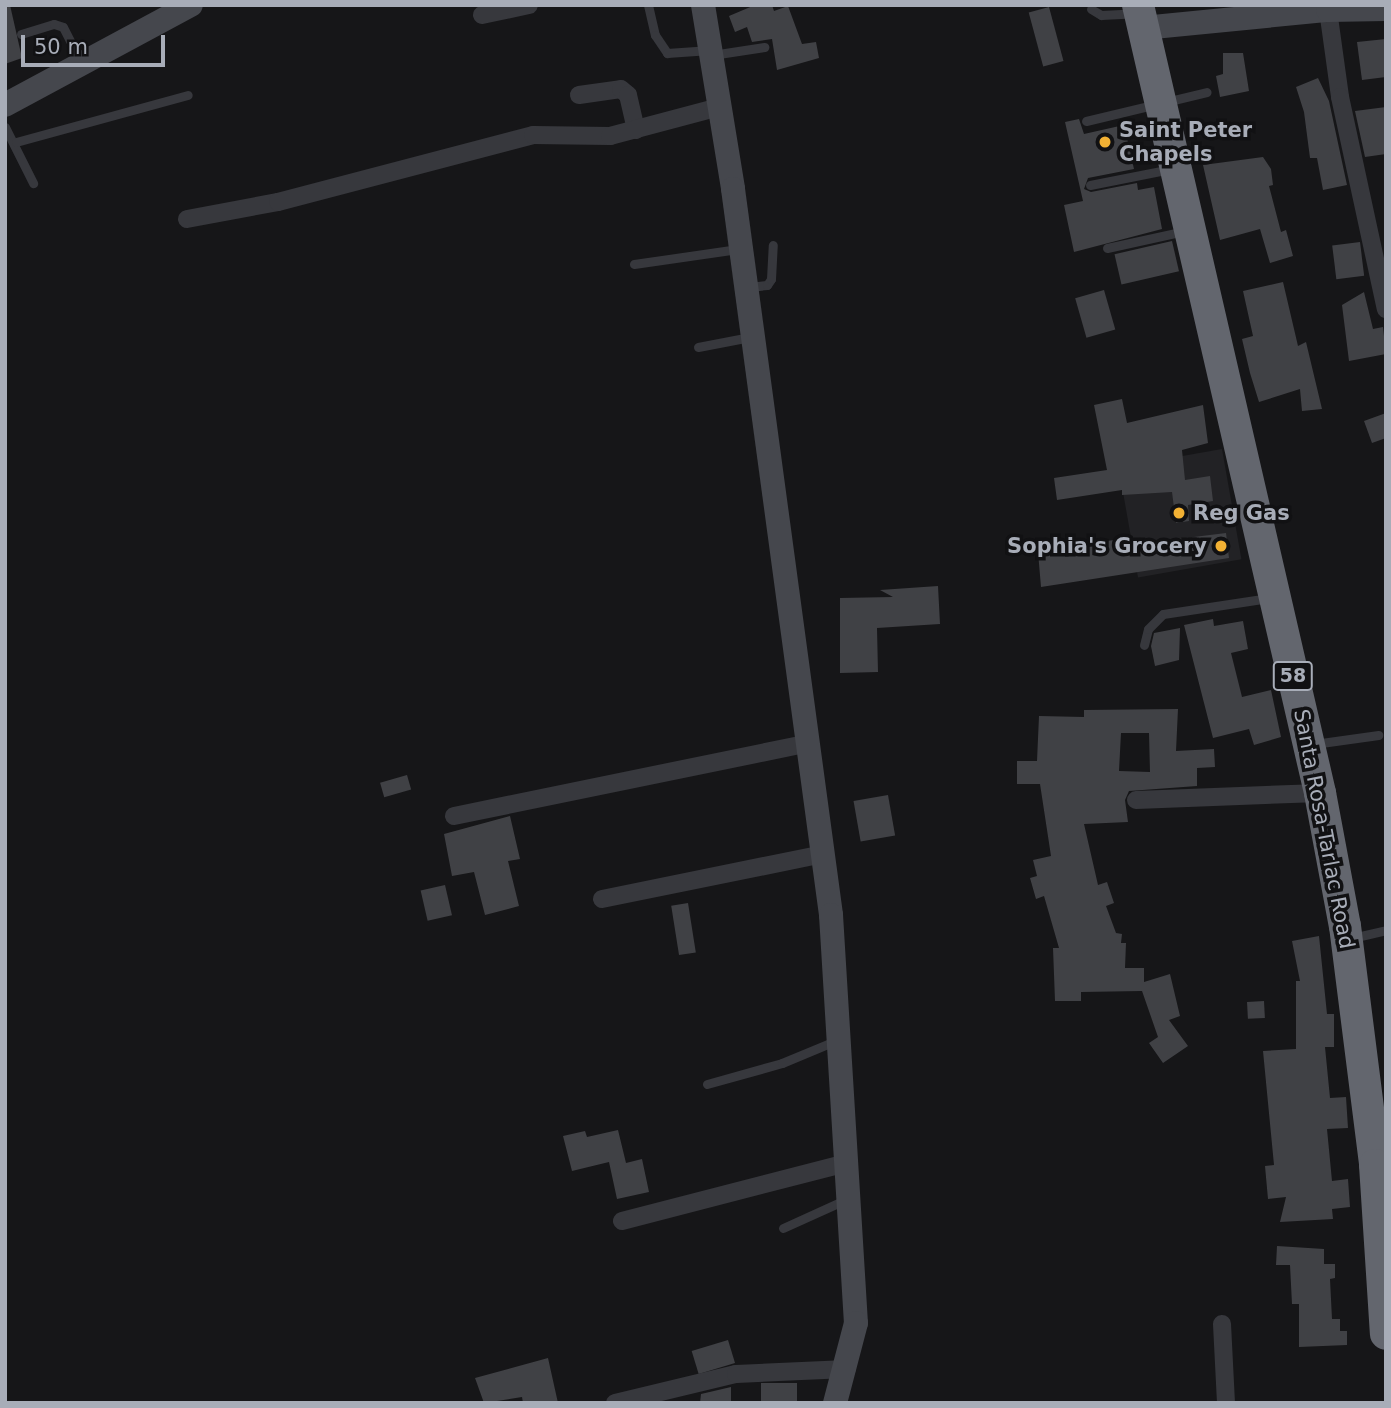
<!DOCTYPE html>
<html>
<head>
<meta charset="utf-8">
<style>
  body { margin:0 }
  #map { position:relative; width:1391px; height:1408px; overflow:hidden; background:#161618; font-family:"DejaVu Sans",sans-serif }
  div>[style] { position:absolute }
  .built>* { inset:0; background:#222225; transform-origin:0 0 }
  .building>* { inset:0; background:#404145; transform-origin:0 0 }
  .lane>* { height:9px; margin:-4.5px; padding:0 4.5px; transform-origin:4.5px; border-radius:4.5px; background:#37383d }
  .street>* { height:18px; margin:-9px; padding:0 9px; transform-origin:9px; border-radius:9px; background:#37383d }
  .secondary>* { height:24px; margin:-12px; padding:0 12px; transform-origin:12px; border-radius:12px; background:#45474d }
  .highway>* { height:32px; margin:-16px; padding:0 16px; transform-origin:16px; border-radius:16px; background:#63666e }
  .dots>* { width:19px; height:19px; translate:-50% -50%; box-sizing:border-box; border:4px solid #111113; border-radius:50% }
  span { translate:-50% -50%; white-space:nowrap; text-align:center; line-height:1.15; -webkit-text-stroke:7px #111113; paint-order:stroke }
  .shield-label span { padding:2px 5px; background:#111113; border:2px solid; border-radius:5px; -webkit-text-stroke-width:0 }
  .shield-label { font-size:19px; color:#a8adb8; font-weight:700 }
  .poi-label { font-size:21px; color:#a8adb8; font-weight:700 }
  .left { translate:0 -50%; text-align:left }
  .right { translate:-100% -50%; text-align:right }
  .street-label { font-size:21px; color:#a8adb8 }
  .frame { position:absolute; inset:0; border:7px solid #a8adb8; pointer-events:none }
  .scale { position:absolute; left:21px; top:35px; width:144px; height:32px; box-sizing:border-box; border:4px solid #a8adb8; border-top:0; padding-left:9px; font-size:21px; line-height:24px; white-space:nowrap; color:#a8adb8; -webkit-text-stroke:5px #111113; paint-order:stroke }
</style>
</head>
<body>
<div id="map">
  <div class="built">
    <div style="left:1222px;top:449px;width:112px;height:105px;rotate:80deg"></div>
  </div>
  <div class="building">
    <div style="clip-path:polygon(5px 5px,10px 5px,22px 58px,5px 64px)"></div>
    <div style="clip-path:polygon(755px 5px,772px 5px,774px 11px,788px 6px,802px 44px,816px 42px,819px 58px,777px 70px,772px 39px,752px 42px,747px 27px,735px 32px,729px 16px)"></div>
    <div style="left:1049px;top:7px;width:56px;height:21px;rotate:75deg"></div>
    <div style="clip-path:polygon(1386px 39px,1386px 77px,1362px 80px,1357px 42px)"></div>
    <div style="clip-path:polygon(1223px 53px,1243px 53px,1249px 91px,1220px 97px,1216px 76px,1223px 74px)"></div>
    <div style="clip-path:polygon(1318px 78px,1329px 101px,1347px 185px,1323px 190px,1317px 158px,1310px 158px,1304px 112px,1296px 87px)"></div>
    <div style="clip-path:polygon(1386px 107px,1386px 154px,1365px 157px,1355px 111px)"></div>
    <div style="clip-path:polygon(1079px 119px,1084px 134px,1124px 125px,1134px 169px,1088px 178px,1084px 189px,1091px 192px,1137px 183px,1138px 190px,1154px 187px,1162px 229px,1074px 252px,1064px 205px,1083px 201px,1065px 122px)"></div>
    <div style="clip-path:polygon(1263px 157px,1271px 169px,1273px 185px,1269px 186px,1281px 232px,1286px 230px,1293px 256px,1270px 263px,1260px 229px,1220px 240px,1203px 165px)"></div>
    <div style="left:1172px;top:241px;width:31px;height:59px;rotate:77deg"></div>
    <div style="left:1360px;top:242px;width:34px;height:28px;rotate:83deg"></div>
    <div style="clip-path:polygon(1283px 282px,1298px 346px,1306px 342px,1322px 409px,1302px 411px,1300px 389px,1259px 402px,1250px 373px,1242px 339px,1253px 336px,1243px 291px)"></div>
    <div style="left:1104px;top:290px;width:41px;height:30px;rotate:74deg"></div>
    <div style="clip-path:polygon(1364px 292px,1373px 329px,1383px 327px,1386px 354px,1349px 361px,1342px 305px)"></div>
    <div style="clip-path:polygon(1122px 399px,1127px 423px,1203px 405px,1208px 443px,1182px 450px,1185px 480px,1210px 476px,1213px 501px,1188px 505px,1189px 521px,1176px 523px,1172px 492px,1122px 495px,1122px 490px,1057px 500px,1054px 478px,1107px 470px,1094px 405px)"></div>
    <div style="clip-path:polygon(1386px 413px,1386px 438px,1372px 443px,1364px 421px)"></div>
    <div style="clip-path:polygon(1226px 533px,1229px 558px,1041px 587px,1038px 552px,1107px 545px,1107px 541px,1128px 538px,1129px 545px)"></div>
    <div style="clip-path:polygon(938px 586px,940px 624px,877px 628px,878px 672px,840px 673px,840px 598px,893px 597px,880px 590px)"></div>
    <div style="clip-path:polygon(1213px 619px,1214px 626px,1243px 621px,1248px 649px,1231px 653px,1242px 697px,1271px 690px,1281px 737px,1254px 745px,1249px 729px,1213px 738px,1184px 625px)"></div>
    <div style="clip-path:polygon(1180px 628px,1179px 660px,1155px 666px,1151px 646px,1154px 633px)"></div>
    <div style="clip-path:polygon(evenodd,1178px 709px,1176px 751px,1214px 749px,1215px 767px,1197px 768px,1197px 786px,1129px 791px,1125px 800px,1128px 822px,1084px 824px,1098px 885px,1107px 882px,1114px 903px,1106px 906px,1116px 933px,1122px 934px,1121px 943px,1126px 943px,1125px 968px,1144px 968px,1144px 982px,1170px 974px,1180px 1016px,1169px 1020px,1188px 1046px,1163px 1063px,1149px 1043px,1158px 1037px,1142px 991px,1081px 992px,1081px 1001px,1055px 1001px,1053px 948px,1059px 948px,1044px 896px,1036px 899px,1030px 878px,1037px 876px,1033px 860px,1051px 856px,1040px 784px,1017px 784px,1017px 761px,1037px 761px,1039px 716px,1084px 717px,1084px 710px,1178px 709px,1121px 733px,1149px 733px,1150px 772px,1119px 771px,1121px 733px)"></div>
    <div style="left:407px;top:775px;width:15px;height:28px;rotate:74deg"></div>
    <div style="left:888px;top:795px;width:41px;height:35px;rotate:80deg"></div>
    <div style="clip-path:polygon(510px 816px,520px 859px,508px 861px,519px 906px,485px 915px,474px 872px,452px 876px,444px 834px)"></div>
    <div style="left:445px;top:885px;width:31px;height:25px;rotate:77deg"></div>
    <div style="left:688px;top:903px;width:50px;height:17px;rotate:81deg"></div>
    <div style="clip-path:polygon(1319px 936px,1327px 1014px,1334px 1014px,1334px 1047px,1325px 1047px,1330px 1098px,1346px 1097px,1348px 1128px,1327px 1129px,1332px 1181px,1348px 1179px,1350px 1207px,1332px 1209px,1333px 1219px,1280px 1222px,1286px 1197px,1268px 1199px,1265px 1166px,1274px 1165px,1263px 1051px,1296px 1049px,1296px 981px,1300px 981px,1292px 941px)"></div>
    <div style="left:1264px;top:1001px;width:17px;height:17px;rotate:87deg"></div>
    <div style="clip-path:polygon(618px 1130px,626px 1163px,642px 1159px,649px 1192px,617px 1199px,609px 1162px,572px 1171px,563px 1136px,585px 1131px,587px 1137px)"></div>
    <div style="clip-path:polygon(1277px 1246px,1324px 1249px,1324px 1264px,1335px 1264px,1335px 1278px,1330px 1279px,1332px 1319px,1340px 1319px,1340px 1331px,1347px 1331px,1347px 1345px,1299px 1347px,1299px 1304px,1292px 1304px,1290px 1265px,1276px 1265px)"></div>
    <div style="left:728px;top:1340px;width:24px;height:38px;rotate:73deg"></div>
    <div style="clip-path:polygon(548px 1358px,558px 1403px,523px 1403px,522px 1397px,484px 1403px,475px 1378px)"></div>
    <div style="left:797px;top:1383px;width:20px;height:36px;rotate:90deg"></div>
    <div style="clip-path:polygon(731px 1387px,731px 1403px,700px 1403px,701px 1394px)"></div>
  </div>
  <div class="lane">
    <div style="left:648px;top:5px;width:31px;rotate:77deg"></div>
    <div style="left:655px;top:35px;width:22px;rotate:56deg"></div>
    <div style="left:667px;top:53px;width:43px;rotate:-4deg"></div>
    <div style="left:1091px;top:9px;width:12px;rotate:31deg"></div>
    <div style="left:1101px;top:15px;width:35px;rotate:-3deg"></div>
    <div style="left:21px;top:34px;width:34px;rotate:-17deg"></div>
    <div style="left:54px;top:24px;width:9px;rotate:18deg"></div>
    <div style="left:63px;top:27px;width:39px;rotate:63deg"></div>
    <div style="left:712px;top:55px;width:53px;rotate:-8.7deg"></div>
    <div style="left:1086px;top:121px;width:124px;rotate:-13.5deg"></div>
    <div style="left:5px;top:127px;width:63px;rotate:63.4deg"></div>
    <div style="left:16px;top:142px;width:178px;rotate:-15.3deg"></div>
    <div style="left:1090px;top:185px;width:83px;rotate:-11.2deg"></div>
    <div style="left:1107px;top:248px;width:80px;rotate:-12.3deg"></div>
    <div style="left:634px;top:264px;width:105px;rotate:-8.2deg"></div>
    <div style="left:750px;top:287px;width:17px;rotate:-7deg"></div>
    <div style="left:767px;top:285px;width:7px;rotate:-56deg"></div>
    <div style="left:771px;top:279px;width:34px;rotate:-87deg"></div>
    <div style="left:698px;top:347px;width:53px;rotate:-10.9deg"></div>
    <div style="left:1144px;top:645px;width:16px;rotate:-76deg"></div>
    <div style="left:1148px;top:629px;width:21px;rotate:-45deg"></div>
    <div style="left:1163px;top:614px;width:107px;rotate:-8.6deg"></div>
    <div style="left:1314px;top:744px;width:65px;rotate:-8deg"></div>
    <div style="left:1352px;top:938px;width:35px;rotate:-13deg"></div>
    <div style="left:707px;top:1084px;width:78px;rotate:-15.6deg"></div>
    <div style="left:782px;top:1063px;width:57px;rotate:-22.5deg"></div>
    <div style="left:783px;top:1228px;width:70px;rotate:-24.4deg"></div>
  </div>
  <div class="street">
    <div style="left:1328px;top:10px;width:88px;rotate:82.1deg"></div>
    <div style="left:1340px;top:97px;width:217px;rotate:77.8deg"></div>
    <div style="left:482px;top:15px;width:48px;rotate:-12deg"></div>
    <div style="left:579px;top:95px;width:42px;rotate:-8.1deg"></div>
    <div style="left:621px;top:89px;width:9px;rotate:41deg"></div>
    <div style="left:628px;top:95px;width:36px;rotate:77deg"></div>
    <div style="left:187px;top:219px;width:93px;rotate:-10.6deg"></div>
    <div style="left:278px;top:202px;width:264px;rotate:-14.7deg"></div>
    <div style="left:533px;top:135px;width:77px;rotate:0.7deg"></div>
    <div style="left:610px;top:136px;width:113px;rotate:-14.9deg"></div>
    <div style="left:1136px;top:800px;width:184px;rotate:-2.2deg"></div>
    <div style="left:454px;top:816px;width:358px;rotate:-11.6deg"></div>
    <div style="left:602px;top:899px;width:227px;rotate:-11.5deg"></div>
    <div style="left:622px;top:1221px;width:232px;rotate:-14.5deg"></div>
    <div style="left:1222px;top:1324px;width:79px;rotate:87.1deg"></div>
    <div style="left:615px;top:1403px;width:124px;rotate:-13.5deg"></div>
    <div style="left:736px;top:1374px;width:111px;rotate:-2.6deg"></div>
  </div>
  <div class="secondary">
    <div style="left:703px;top:5px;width:186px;rotate:80.7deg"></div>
    <div style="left:733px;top:189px;width:733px;rotate:82.31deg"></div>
    <div style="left:831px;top:915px;width:409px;rotate:86.5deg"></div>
    <div style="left:856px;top:1323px;width:83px;rotate:104.7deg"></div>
    <div style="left:1143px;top:28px;width:186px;rotate:-5.6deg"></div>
    <div style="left:1328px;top:10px;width:58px;rotate:-1deg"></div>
    <div style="left:5px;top:105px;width:211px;rotate:-28.3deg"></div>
  </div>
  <div class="highway">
    <div style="left:1138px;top:5px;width:809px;rotate:76.99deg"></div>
    <div style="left:1320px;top:793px;width:135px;rotate:79.4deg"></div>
    <div style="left:1345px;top:926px;width:241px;rotate:82.8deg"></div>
    <div style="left:1375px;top:1165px;width:169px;rotate:86.3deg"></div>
  </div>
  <div class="dots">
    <div style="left:1105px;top:142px;background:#f2b134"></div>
    <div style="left:1179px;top:513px;background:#f2b134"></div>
    <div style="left:1221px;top:546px;background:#f2b134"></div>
  </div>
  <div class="shield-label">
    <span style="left:1293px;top:676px">58</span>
  </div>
  <div class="poi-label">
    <span class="left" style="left:1119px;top:142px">Saint Peter<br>Chapels</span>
    <span class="left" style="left:1193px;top:513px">Reg Gas</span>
    <span class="right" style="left:1207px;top:546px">Sophia's Grocery</span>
  </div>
  <div class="street-label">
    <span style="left:1324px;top:829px;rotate:79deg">Santa Rosa-Tarlac Road</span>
  </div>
  <div class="frame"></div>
  <div class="scale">50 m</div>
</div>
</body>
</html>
